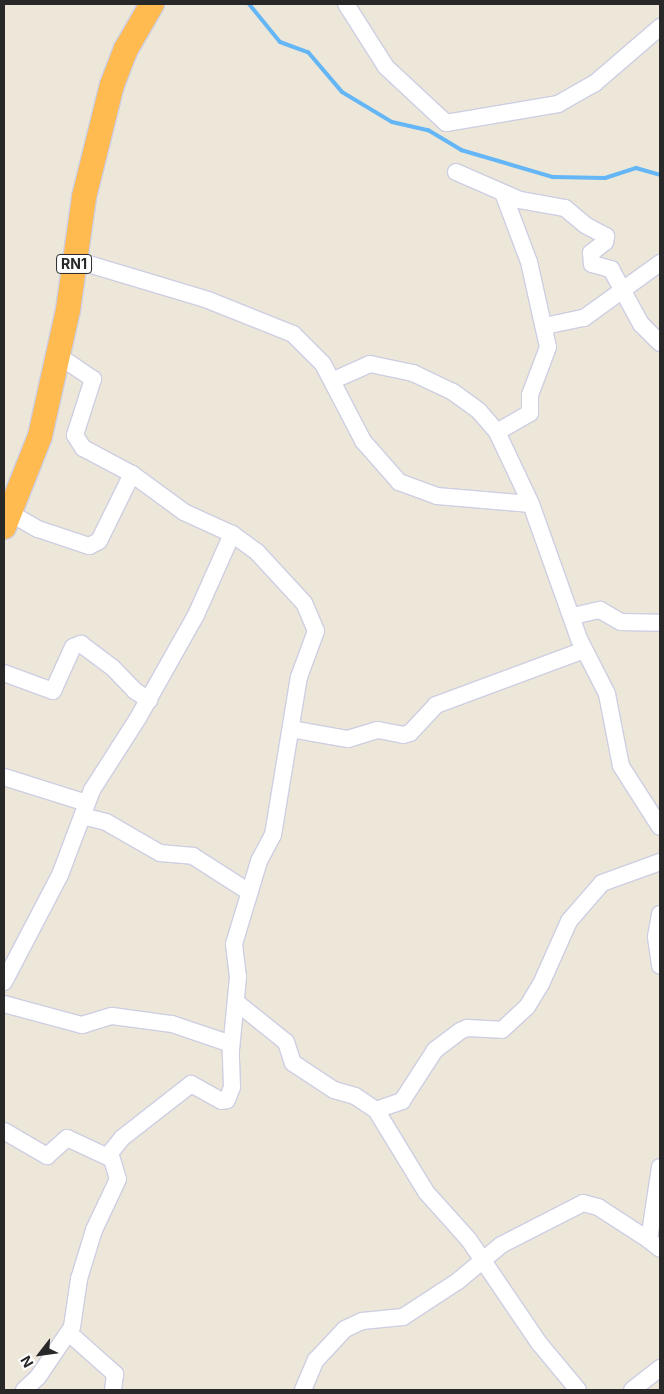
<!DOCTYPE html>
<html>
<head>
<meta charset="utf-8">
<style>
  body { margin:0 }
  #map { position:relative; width:664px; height:1394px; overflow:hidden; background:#ece7d8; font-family:Inter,sans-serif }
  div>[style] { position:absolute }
  .stream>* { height:4px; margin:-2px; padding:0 2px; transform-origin:2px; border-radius:2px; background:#64b6f6 }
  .roads { filter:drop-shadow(1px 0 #cecee3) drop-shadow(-1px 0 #cecee3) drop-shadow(0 1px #cecee3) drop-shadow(0 -1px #cecee3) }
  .minor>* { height:16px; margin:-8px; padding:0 8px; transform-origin:8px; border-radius:8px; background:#fff }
  .highway>* { height:24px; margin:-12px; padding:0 12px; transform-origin:12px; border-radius:12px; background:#ffba50 }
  span { translate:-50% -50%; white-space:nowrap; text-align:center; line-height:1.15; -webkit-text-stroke:5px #fff; paint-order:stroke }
  .shield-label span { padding:1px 4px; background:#fff; border:1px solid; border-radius:4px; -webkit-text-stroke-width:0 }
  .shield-label { font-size:14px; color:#282828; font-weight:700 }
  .frame { position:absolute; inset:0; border:5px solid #282828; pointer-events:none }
  .north { position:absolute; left:15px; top:1329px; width:50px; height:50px; -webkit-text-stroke:4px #fff; paint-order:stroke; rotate:240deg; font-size:14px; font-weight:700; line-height:20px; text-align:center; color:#282828 }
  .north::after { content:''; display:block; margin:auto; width:18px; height:22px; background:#282828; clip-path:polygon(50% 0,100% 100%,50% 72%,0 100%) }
</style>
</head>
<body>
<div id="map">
  <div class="stream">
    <div style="left:249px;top:4px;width:49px;rotate:50.8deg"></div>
    <div style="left:280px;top:42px;width:30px;rotate:20deg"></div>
    <div style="left:308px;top:52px;width:52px;rotate:49.6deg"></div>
    <div style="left:342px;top:92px;width:58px;rotate:31deg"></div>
    <div style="left:392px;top:122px;width:37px;rotate:13deg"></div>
    <div style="left:428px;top:130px;width:39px;rotate:31deg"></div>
    <div style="left:461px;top:150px;width:96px;rotate:16.4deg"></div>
    <div style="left:553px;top:177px;width:52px;rotate:1.1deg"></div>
    <div style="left:605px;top:178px;width:33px;rotate:-18deg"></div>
    <div style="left:636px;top:168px;width:25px;rotate:16deg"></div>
  </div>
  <div class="roads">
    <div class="minor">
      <div style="left:346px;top:4px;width:75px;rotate:57.6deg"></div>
      <div style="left:386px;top:67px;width:82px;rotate:43deg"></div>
      <div style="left:446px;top:123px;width:114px;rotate:-9.6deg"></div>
      <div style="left:558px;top:104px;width:43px;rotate:-29.6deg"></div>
      <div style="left:595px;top:83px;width:86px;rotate:-40.7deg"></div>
      <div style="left:456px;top:172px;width:70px;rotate:23.6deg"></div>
      <div style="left:520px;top:200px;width:46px;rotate:10.1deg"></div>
      <div style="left:565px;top:208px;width:26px;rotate:40deg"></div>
      <div style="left:585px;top:225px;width:24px;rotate:28deg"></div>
      <div style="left:606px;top:236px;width:6px;rotate:99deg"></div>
      <div style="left:605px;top:242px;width:18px;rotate:142deg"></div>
      <div style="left:591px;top:253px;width:11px;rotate:85deg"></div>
      <div style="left:592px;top:264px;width:20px;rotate:15deg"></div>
      <div style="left:611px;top:269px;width:63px;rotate:61.4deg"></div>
      <div style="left:641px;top:324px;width:27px;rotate:45deg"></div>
      <div style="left:75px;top:260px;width:139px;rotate:16.7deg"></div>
      <div style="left:208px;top:300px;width:92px;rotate:21.8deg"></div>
      <div style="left:293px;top:334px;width:42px;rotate:45deg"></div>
      <div style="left:323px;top:364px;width:87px;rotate:62.5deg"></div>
      <div style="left:363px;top:441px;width:55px;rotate:48.7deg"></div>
      <div style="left:399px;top:482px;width:40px;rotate:20.2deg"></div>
      <div style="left:437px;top:496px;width:94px;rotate:4.9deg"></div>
      <div style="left:531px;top:504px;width:143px;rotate:70.4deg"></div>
      <div style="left:579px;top:639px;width:62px;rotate:63deg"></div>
      <div style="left:607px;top:694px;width:73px;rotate:79deg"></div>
      <div style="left:621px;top:766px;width:72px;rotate:57.4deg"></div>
      <div style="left:545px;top:326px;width:40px;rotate:-12deg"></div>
      <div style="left:584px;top:318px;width:94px;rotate:-35.9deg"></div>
      <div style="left:334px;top:380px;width:39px;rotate:-24deg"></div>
      <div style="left:370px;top:364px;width:44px;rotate:11.8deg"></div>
      <div style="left:413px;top:373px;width:44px;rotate:25.4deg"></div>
      <div style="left:453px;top:392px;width:32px;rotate:36deg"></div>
      <div style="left:479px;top:411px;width:28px;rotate:49deg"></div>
      <div style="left:497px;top:432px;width:80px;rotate:64.7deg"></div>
      <div style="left:497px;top:432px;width:38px;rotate:-30deg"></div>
      <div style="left:530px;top:413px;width:18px;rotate:-90deg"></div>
      <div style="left:530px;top:395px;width:51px;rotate:-69.4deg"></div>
      <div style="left:548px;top:347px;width:87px;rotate:-102.6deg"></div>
      <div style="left:529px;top:262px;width:74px;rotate:-110.6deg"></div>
      <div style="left:10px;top:513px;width:32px;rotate:30deg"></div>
      <div style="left:38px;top:529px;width:54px;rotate:18.4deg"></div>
      <div style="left:89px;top:546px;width:11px;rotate:-27deg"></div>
      <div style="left:99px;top:541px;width:75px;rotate:-63.8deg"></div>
      <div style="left:573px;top:616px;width:28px;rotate:-13deg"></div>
      <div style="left:600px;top:610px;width:24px;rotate:30deg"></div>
      <div style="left:621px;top:622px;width:39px;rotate:1deg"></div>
      <div style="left:4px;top:673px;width:52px;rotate:20.2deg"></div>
      <div style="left:53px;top:691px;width:48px;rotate:-65.6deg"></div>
      <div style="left:73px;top:647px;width:9px;rotate:-21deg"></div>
      <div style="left:81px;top:644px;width:39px;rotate:37deg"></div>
      <div style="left:112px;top:667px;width:33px;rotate:46deg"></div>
      <div style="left:135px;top:691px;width:17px;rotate:33deg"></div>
      <div style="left:291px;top:729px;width:58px;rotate:10deg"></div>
      <div style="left:348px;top:739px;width:31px;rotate:-17deg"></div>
      <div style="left:378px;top:730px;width:25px;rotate:11deg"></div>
      <div style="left:403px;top:735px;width:7px;rotate:-16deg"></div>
      <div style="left:410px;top:733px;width:38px;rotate:-47deg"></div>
      <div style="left:436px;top:705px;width:158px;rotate:-20.4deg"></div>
      <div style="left:4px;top:777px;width:87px;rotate:17.4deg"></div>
      <div style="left:82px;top:816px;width:25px;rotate:14deg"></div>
      <div style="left:106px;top:822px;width:62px;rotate:29.9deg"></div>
      <div style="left:160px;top:853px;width:33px;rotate:5deg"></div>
      <div style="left:193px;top:856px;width:67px;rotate:32.7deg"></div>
      <div style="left:660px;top:914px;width:23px;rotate:100deg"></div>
      <div style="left:656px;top:937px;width:29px;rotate:82deg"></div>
      <div style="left:4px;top:982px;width:121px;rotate:-62.4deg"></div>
      <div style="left:60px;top:875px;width:91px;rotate:-69.4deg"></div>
      <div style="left:92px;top:790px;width:85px;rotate:-57.4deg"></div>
      <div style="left:138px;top:718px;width:118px;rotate:-60.6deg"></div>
      <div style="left:196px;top:615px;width:89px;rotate:-66deg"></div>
      <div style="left:236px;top:1002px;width:64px;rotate:38.7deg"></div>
      <div style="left:286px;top:1042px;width:22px;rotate:72deg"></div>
      <div style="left:293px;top:1063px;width:49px;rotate:33.4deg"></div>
      <div style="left:334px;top:1090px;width:22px;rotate:16deg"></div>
      <div style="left:355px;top:1096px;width:25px;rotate:34deg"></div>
      <div style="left:376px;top:1110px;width:96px;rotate:58.6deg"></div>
      <div style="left:426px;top:1192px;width:64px;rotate:48.1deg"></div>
      <div style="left:469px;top:1240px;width:125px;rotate:55.8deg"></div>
      <div style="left:539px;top:1343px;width:61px;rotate:50.3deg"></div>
      <div style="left:4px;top:1004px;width:81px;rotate:15.1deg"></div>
      <div style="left:82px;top:1025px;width:31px;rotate:-17deg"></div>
      <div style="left:112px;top:1016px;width:61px;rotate:7.6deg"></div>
      <div style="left:172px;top:1024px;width:62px;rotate:18.7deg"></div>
      <div style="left:376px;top:1110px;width:28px;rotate:-19deg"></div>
      <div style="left:402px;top:1101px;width:61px;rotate:-57.1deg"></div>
      <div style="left:435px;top:1050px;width:31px;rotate:-37deg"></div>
      <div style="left:460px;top:1031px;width:8px;rotate:-23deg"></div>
      <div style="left:467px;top:1028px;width:35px;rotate:3deg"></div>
      <div style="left:502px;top:1030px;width:34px;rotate:-43deg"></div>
      <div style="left:527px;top:1007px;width:27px;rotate:-59deg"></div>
      <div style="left:541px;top:984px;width:69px;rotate:-66deg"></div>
      <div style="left:569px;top:921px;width:50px;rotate:-49deg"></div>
      <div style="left:602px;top:883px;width:62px;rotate:-19.9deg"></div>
      <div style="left:4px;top:1131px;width:50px;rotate:30.2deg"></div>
      <div style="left:47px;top:1156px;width:27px;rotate:-42deg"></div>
      <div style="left:67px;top:1138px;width:45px;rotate:24.9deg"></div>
      <div style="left:660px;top:1167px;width:74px;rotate:98.6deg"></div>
      <div style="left:649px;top:1240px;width:14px;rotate:39deg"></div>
      <div style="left:69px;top:1333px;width:62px;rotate:41.7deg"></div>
      <div style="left:115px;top:1374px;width:16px;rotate:97deg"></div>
      <div style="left:24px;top:1390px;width:19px;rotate:-43deg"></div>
      <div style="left:38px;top:1377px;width:60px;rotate:-55.8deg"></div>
      <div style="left:72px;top:1327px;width:49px;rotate:-81.7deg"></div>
      <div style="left:79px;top:1279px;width:51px;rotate:-73deg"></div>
      <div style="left:94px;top:1230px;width:56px;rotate:-64.8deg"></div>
      <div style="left:118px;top:1179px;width:27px;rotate:-107deg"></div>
      <div style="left:110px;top:1153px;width:19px;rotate:-51deg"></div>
      <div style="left:122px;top:1138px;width:88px;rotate:-38deg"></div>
      <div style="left:191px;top:1084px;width:35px;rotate:29deg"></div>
      <div style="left:222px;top:1101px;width:5px;rotate:-11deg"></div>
      <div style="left:227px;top:1100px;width:14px;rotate:-69deg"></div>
      <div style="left:232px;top:1087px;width:37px;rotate:-92deg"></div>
      <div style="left:231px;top:1050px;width:73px;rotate:-84.5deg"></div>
      <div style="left:238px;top:977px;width:33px;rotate:-97deg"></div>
      <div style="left:234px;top:944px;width:87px;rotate:-73.2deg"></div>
      <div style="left:259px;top:861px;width:30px;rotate:-62deg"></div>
      <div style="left:273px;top:835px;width:160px;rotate:-80.7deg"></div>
      <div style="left:299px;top:677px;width:49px;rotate:-69.7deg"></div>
      <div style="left:316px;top:631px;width:30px;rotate:-113deg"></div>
      <div style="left:304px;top:603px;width:69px;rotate:-132.7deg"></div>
      <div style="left:257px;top:552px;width:31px;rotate:-144deg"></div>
      <div style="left:232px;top:534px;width:53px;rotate:-155.4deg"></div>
      <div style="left:184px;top:512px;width:64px;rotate:-143.8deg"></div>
      <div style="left:132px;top:474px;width:55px;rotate:-152deg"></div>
      <div style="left:83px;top:448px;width:15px;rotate:-122deg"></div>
      <div style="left:75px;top:435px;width:59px;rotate:-72.2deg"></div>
      <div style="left:93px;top:379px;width:41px;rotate:-145.9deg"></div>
      <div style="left:303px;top:1390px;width:33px;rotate:-67deg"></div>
      <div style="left:316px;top:1360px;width:42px;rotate:-46.9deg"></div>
      <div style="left:345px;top:1329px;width:19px;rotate:-25deg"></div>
      <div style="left:362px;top:1321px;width:41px;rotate:-5.6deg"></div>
      <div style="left:403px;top:1317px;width:66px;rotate:-33.2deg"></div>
      <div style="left:458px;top:1281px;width:56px;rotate:-39.9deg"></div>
      <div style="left:501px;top:1245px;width:92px;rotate:-27.1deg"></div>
      <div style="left:583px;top:1203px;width:16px;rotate:15deg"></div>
      <div style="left:598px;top:1207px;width:61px;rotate:32.9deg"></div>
      <div style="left:632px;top:1390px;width:36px;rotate:-38deg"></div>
    </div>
    <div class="highway">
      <div style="left:4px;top:527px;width:98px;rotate:-68.4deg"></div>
      <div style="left:40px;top:436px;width:129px;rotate:-77.5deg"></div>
      <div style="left:68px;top:310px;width:114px;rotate:-81.9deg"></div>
      <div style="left:84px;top:197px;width:115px;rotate:-76deg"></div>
      <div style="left:112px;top:85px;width:39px;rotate:-69deg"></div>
      <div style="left:126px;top:49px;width:52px;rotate:-60deg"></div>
    </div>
  </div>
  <div class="shield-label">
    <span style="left:74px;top:264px">RN1</span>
  </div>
  <div class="frame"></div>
  <div class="north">N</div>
</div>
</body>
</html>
